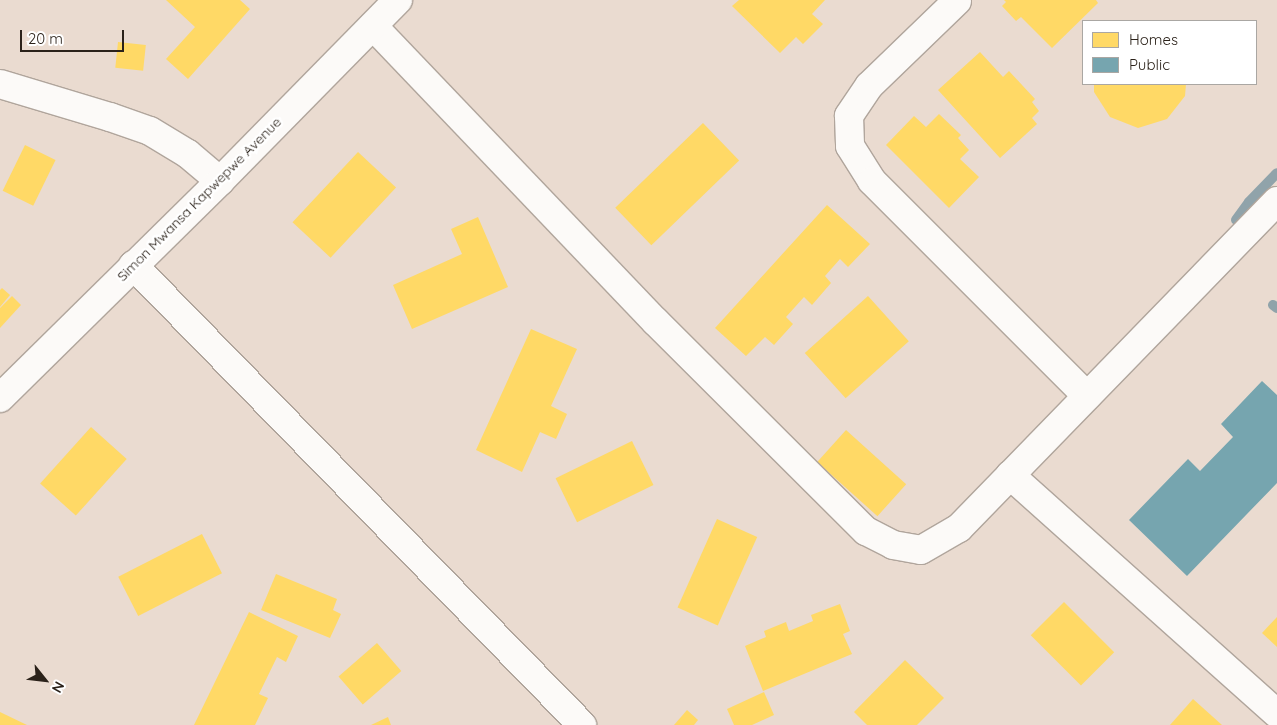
<!DOCTYPE html>
<html>
<head>
<meta charset="utf-8">
<style>
  body { margin:0 }
  #map { position:relative; width:1277px; height:725px; overflow:hidden; background:#eadbd0; font-family:Quicksand,sans-serif }
  div>[style] { position:absolute }
  .homes>* { inset:0; background:#ffd966; transform-origin:0 0 }
  .public>* { inset:0; background:#76a5af }
  .stream>* { height:10px; margin:-5px; padding:0 5px; transform-origin:5px; border-radius:5px; background:#90a3aa }
  .roads { filter:drop-shadow(1px 0 #b0a59c) drop-shadow(-1px 0 #b0a59c) drop-shadow(0 1px #b0a59c) drop-shadow(0 -1px #b0a59c) }
  .street>* { height:28px; margin:-14px; padding:0 14px; transform-origin:14px; border-radius:14px; background:#fcfaf8 }
  .secondary>* { height:28px; margin:-14px; padding:0 14px; transform-origin:14px; border-radius:14px; background:#fcfaf8 }
  span { translate:-50% -50%; white-space:nowrap; text-align:center; line-height:1.15; -webkit-text-stroke:5px #fff; paint-order:stroke }
  .street-label { font-size:14px; color:#2b221a }
  .legend { position:absolute; left:1082px; top:20px; width:175px; height:65px; box-sizing:border-box; background:#fff; border:1px solid #aaa7a3; margin:0; padding:6px 9px; list-style:none; font-size:15px; color:#2b221a }
  .legend li { display:flex; align-items:center; gap:10px; height:25px }
  .legend b { width:25px; border:1px solid #aaa7a3 }
  .north { position:absolute; left:20px; top:655px; width:50px; height:50px; -webkit-text-stroke:4px #fff; paint-order:stroke; rotate:119deg; font-size:14px; font-weight:700; line-height:20px; text-align:center; color:#2b221a }
  .north::after { content:''; display:block; margin:auto; width:18px; height:22px; background:#2b221a; clip-path:polygon(50% 0,100% 100%,50% 72%,0 100%) }
  .scale { position:absolute; left:20px; top:30px; width:104px; height:22px; box-sizing:border-box; border:2px solid #2b221a; border-top:0; padding-left:6px; font-size:15px; line-height:18px; white-space:nowrap; color:#2b221a; -webkit-text-stroke:4px #fff; paint-order:stroke }
</style>
</head>
<body>
<div id="map">
  <div class="homes">
    <div style="clip-path:polygon(166px 0,240px 0,250px 9px,188px 79px,166px 59px,195px 27px)"></div>
    <div style="clip-path:polygon(739px 0,825px 0,812px 14px,823px 24px,803px 44px,796px 37px,780px 53px,732px 6px)"></div>
    <div style="clip-path:polygon(1004px 0,1096px 0,1098px 3px,1052px 48px,1021px 17px,1016px 21px,1002px 6px,1006px 2px)"></div>
    <div style="left:118px;top:42px;width:28px;height:26px;rotate:6deg"></div>
    <div style="clip-path:polygon(980px 52px,1003px 77px,1009px 71px,1035px 99px,1032px 102px,1039px 111px,1032px 118px,1037px 124px,1000px 158px,938px 90px)"></div>
    <div style="clip-path:polygon(1094px 84px,1186px 84px,1185px 96px,1167px 119px,1138px 128px,1110px 117px,1094px 92px)"></div>
    <div style="clip-path:polygon(939px 114px,961px 135px,958px 138px,969px 150px,960px 159px,979px 177px,949px 208px,886px 145px,914px 116px,926px 127px)"></div>
    <div style="left:703px;top:123px;width:52px;height:122px;rotate:46deg"></div>
    <div style="left:25px;top:145px;width:34px;height:51px;rotate:26deg"></div>
    <div style="left:358px;top:152px;width:52px;height:96px;rotate:43deg"></div>
    <div style="clip-path:polygon(827px 205px,870px 244px,848px 267px,840px 259px,825px 276px,831px 283px,812px 305px,804px 297px,786px 317px,793px 324px,774px 345px,765px 337px,746px 356px,715px 328px)"></div>
    <div style="clip-path:polygon(478px 217px,508px 287px,412px 329px,393px 285px,462px 254px,451px 229px)"></div>
    <div style="clip-path:polygon(2px 288px,10px 295px,0 307px,0 290px)"></div>
    <div style="clip-path:polygon(12px 296px,21px 305px,0 328px,0 308px)"></div>
    <div style="left:868px;top:296px;width:61px;height:85px;rotate:48deg"></div>
    <div style="clip-path:polygon(531px 329px,577px 349px,551px 406px,567px 414px,556px 439px,540px 432px,522px 472px,476px 450px)"></div>
    <div style="left:91px;top:427px;width:48px;height:76px;rotate:42deg"></div>
    <div style="left:846px;top:430px;width:81px;height:43px;rotate:42deg"></div>
    <div style="left:632px;top:441px;width:49px;height:85px;rotate:64deg"></div>
    <div style="left:717px;top:519px;width:44px;height:97px;rotate:24deg"></div>
    <div style="left:202px;top:534px;width:44px;height:94px;rotate:63deg"></div>
    <div style="clip-path:polygon(276px 574px,337px 599px,333px 610px,341px 614px,330px 638px,261px 610px)"></div>
    <div style="left:1064px;top:602px;width:71px;height:47px;rotate:45deg"></div>
    <div style="clip-path:polygon(840px 604px,850px 631px,843px 634px,852px 654px,763px 691px,745px 646px,766px 637px,764px 631px,786px 622px,789px 631px,813px 621px,811px 615px)"></div>
    <div style="clip-path:polygon(249px 612px,298px 636px,286px 662px,277px 657px,259px 694px,268px 698px,255px 725px,194px 725px)"></div>
    <div style="clip-path:polygon(1277px 617px,1277px 647px,1262px 633px)"></div>
    <div style="left:377px;top:643px;width:37px;height:51px;rotate:49deg"></div>
    <div style="clip-path:polygon(905px 660px,944px 698px,917px 725px,867px 725px,854px 712px)"></div>
    <div style="clip-path:polygon(764px 692px,774px 715px,752px 725px,734px 725px,727px 709px)"></div>
    <div style="clip-path:polygon(1193px 699px,1222px 725px,1170px 725px)"></div>
    <div style="clip-path:polygon(687px 710px,698px 720px,694px 725px,674px 725px)"></div>
    <div style="clip-path:polygon(0 712px,27px 725px,0 725px)"></div>
    <div style="clip-path:polygon(388px 717px,391px 725px,371px 725px)"></div>
  </div>
  <div class="public">
    <div style="clip-path:polygon(1262px 381px,1277px 395px,1277px 483px,1187px 576px,1129px 520px,1188px 459px,1200px 471px,1233px 437px,1221px 424px)"></div>
  </div>
  <div class="stream">
    <div style="left:1236px;top:220px;width:22px;rotate:-54deg"></div>
    <div style="left:1249px;top:202px;width:40px;rotate:-46deg"></div>
    <div style="left:1273px;top:305px;width:5px;rotate:37deg"></div>
  </div>
  <div class="roads">
    <div class="street">
      <div style="left:957px;top:1px;width:122px;rotate:136deg"></div>
      <div style="left:869px;top:86px;width:36px;rotate:124deg"></div>
      <div style="left:849px;top:116px;width:30px;rotate:88deg"></div>
      <div style="left:850px;top:146px;width:41px;rotate:57.8deg"></div>
      <div style="left:872px;top:181px;width:304px;rotate:45deg"></div>
      <div style="left:373px;top:26px;width:408px;rotate:46.3deg"></div>
      <div style="left:655px;top:321px;width:298px;rotate:44.9deg"></div>
      <div style="left:866px;top:531px;width:30px;rotate:27deg"></div>
      <div style="left:893px;top:545px;width:28px;rotate:10deg"></div>
      <div style="left:921px;top:550px;width:44px;rotate:-30.1deg"></div>
      <div style="left:959px;top:528px;width:456px;rotate:-45.8deg"></div>
      <div style="left:0;top:84px;width:115px;rotate:16.7deg"></div>
      <div style="left:110px;top:117px;width:42px;rotate:19.3deg"></div>
      <div style="left:150px;top:131px;width:44px;rotate:31.2deg"></div>
      <div style="left:188px;top:154px;width:42px;rotate:40.2deg"></div>
      <div style="left:133px;top:265px;width:643px;rotate:45.69deg"></div>
      <div style="left:1010px;top:475px;width:358px;rotate:41.8deg"></div>
    </div>
    <div class="secondary">
      <div style="left:0;top:398px;width:309px;rotate:-44.6deg"></div>
      <div style="left:220px;top:181px;width:254px;rotate:-45.5deg"></div>
    </div>
  </div>
  <div class="street-label">
    <span style="left:199px;top:199px;rotate:-45deg">Simon Mwansa Kapwepwe Avenue</span>
  </div>
  <ul class="legend">
  <li><b style="height:14px;background:#ffd966"></b>Homes</li>
  <li><b style="height:14px;background:#76a5af"></b>Public</li>
  </ul>
  <div class="north">N</div>
  <div class="scale">20 m</div>
</div>
</body>
</html>
